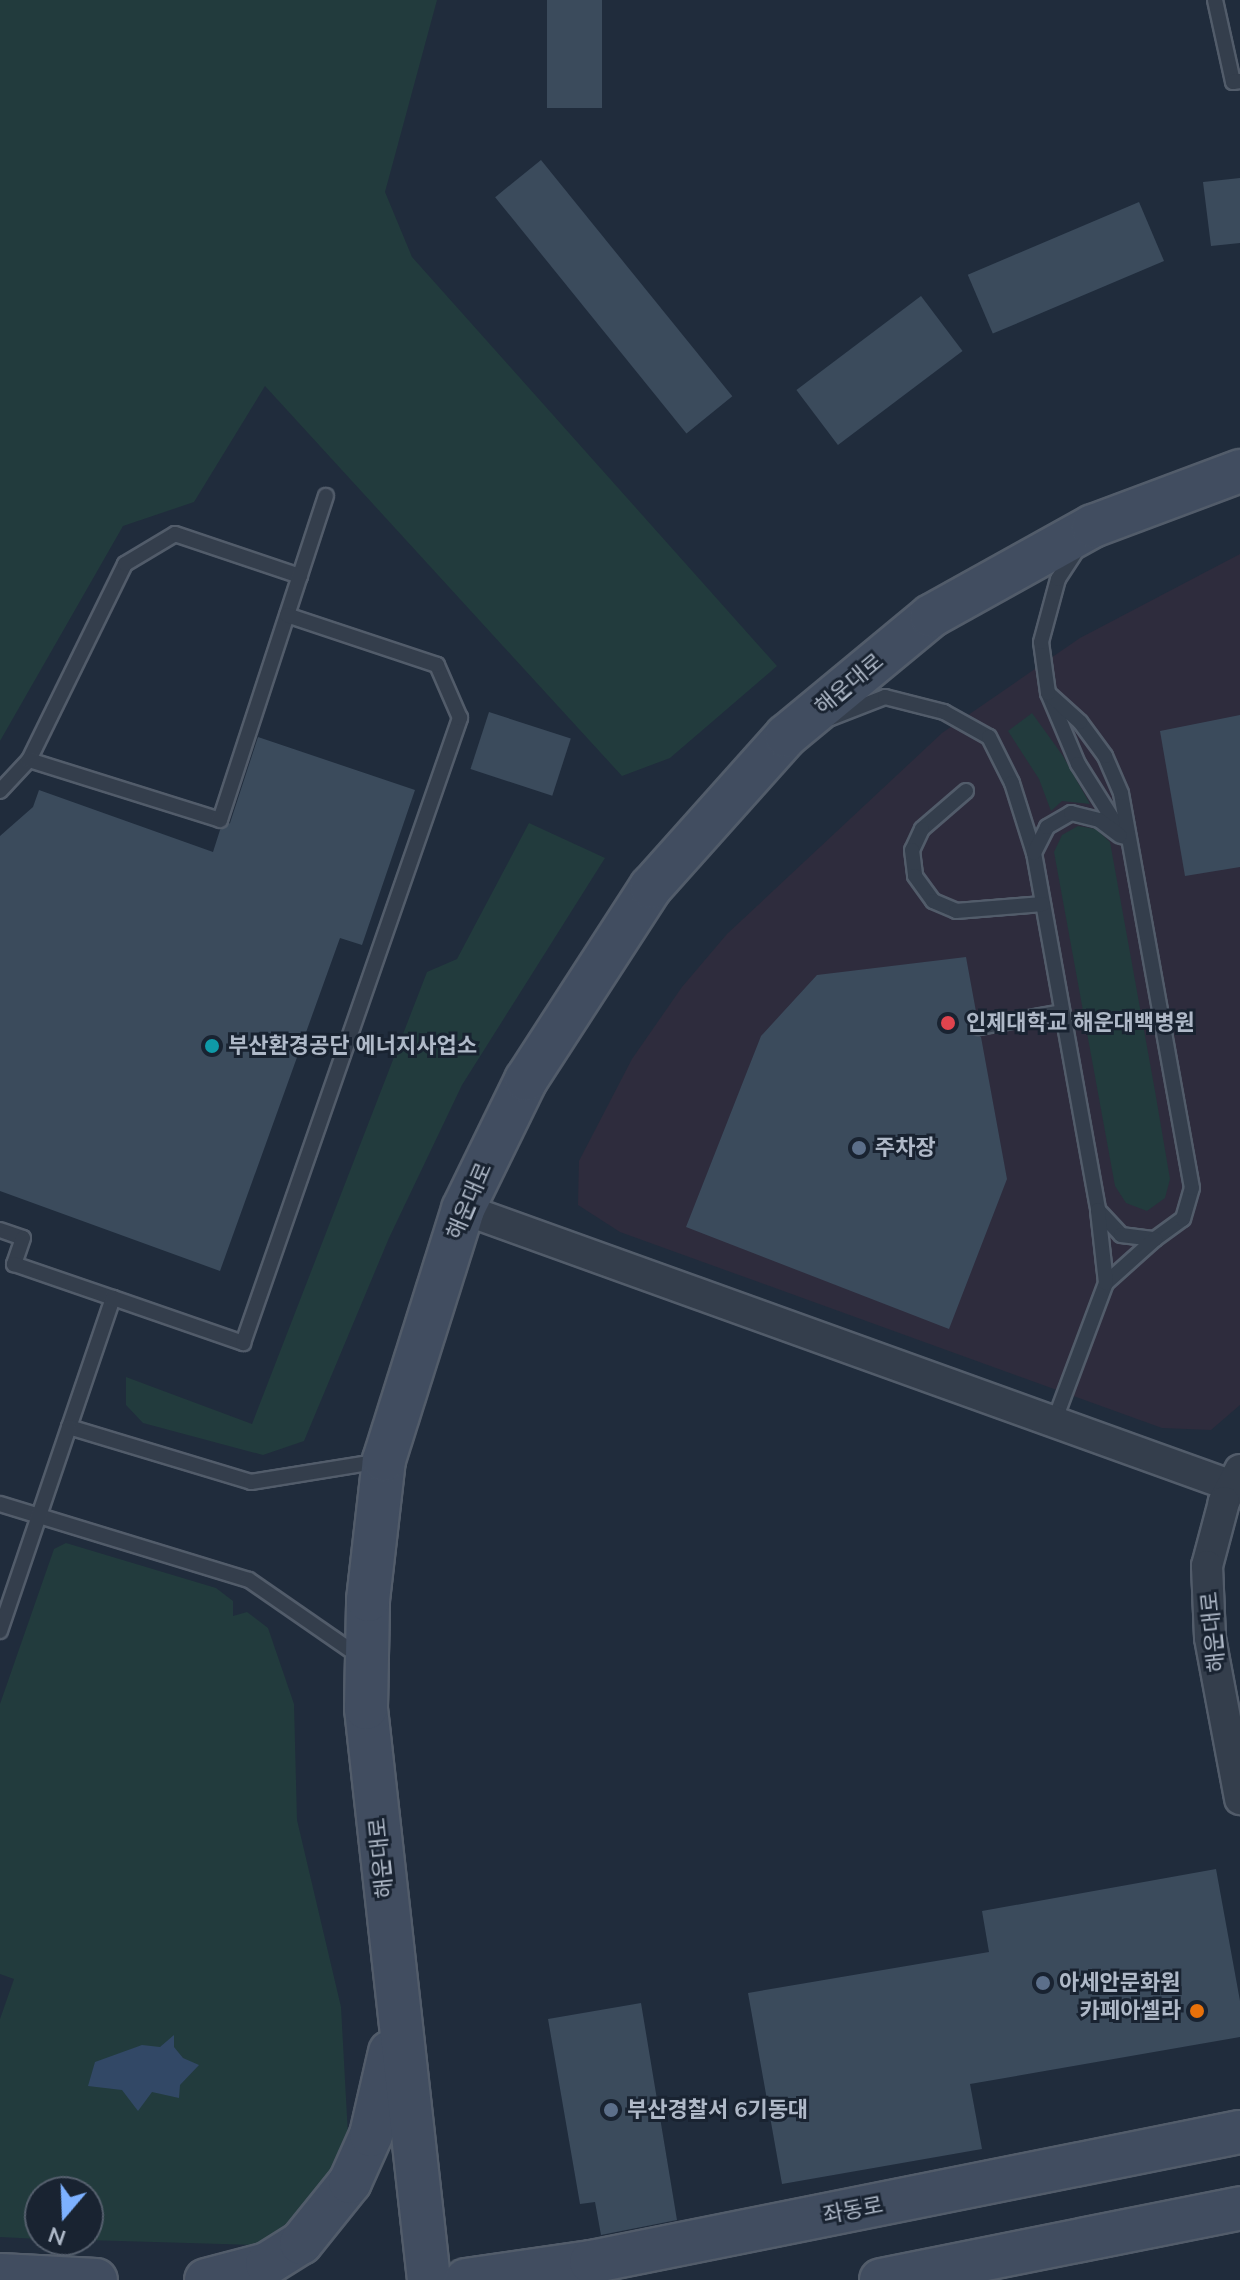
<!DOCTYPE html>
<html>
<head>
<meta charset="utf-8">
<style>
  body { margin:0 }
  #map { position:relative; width:1240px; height:2280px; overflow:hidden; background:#202c3c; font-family:Mulish,"Noto Sans KR",sans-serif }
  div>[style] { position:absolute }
  .medical>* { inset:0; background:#2e2c3d }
  .green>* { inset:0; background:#223b3d }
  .water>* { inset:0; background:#324866 }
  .building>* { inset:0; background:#3b4b5c; transform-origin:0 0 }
  .roads { filter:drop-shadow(2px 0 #525c6a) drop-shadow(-2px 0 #525c6a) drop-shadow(0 2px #525c6a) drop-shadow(0 -2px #525c6a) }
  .service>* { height:14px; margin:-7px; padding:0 7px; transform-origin:7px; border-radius:7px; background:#343e4c }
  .minor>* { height:30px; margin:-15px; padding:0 15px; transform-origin:15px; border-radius:15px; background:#343e4c }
  .secondary>* { height:42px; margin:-21px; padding:0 21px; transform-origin:21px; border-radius:21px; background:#414d60 }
  .dots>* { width:22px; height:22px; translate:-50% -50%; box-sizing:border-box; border:4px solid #192331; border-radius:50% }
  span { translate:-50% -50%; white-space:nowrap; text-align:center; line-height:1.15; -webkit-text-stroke:6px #192331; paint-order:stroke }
  .street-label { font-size:22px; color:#afb9c8 }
  .poi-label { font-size:22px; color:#afb9c8; font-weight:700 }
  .left { translate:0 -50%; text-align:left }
  .right { translate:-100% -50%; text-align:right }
  .north { position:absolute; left:24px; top:2176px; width:80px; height:80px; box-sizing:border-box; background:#192331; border:2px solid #555f6d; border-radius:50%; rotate:199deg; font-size:22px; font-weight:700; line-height:32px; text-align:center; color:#afb9c8 }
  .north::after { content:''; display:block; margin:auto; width:28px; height:36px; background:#7db1ff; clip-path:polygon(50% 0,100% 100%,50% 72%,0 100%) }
</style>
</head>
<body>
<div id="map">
  <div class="medical">
    <div style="clip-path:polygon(1240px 554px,1240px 1405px,1211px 1430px,1162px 1428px,620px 1232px,578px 1205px,579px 1161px,632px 1059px,682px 987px,727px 934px,942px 733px,1080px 638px)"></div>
  </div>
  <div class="green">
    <div style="clip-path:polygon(0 0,437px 0,385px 192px,412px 257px,777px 666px,670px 758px,622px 776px,265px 386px,194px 502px,123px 526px,0 741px)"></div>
    <div style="clip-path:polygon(1032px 713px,1063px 756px,1090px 804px,1062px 801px,1051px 811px,1039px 779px,1008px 731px)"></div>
    <div style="clip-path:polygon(529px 823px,605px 858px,462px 1085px,389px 1238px,304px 1441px,263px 1455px,143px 1423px,126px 1405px,126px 1377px,252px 1424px,427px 972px,457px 959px)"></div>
    <div style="clip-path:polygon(1078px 826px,1096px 829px,1110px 842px,1155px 1091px,1170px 1179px,1165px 1198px,1147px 1211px,1126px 1203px,1115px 1186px,1054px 852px,1062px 835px)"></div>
    <div style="clip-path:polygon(66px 1543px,216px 1588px,233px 1601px,233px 1616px,247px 1612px,268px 1628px,294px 1704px,297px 1820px,341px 2007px,348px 2135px,334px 2173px,284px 2233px,257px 2245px,86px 2240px,88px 2192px,40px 2192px,40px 2239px,0 2237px,0 2019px,14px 1979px,0 1974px,0 1704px,54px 1549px)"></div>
  </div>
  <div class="water">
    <div style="clip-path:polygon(174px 2035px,174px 2047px,183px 2058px,199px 2065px,180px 2085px,179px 2098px,152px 2092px,138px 2111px,122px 2090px,88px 2086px,95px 2062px,142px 2045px,160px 2047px)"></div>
  </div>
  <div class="building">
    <div style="left:547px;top:0;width:55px;height:108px"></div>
    <div style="left:541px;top:160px;width:304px;height:59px;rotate:51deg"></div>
    <div style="clip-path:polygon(1240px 178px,1240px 243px,1211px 246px,1203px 182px)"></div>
    <div style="left:1139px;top:202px;width:64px;height:186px;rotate:67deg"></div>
    <div style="left:921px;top:296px;width:69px;height:156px;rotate:53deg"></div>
    <div style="left:489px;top:712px;width:86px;height:60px;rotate:18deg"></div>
    <div style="clip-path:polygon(1240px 715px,1240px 867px,1185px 876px,1160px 731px)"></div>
    <div style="clip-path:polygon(258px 737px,415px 790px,362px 945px,340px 938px,220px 1271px,0 1191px,0 836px,33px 807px,39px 790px,213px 852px,220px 830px,230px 823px)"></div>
    <div style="clip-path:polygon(966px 957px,977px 1017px,969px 1030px,981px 1037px,1007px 1179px,949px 1329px,686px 1227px,761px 1036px,817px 975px)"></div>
    <div style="clip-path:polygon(1216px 1869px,1240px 2001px,1240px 2037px,970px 2084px,982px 2149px,782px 2184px,748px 1993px,989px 1952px,982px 1911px)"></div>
    <div style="clip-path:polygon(641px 2003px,677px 2220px,601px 2235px,595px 2202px,580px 2204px,548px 2019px)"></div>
  </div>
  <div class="roads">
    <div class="service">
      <div style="left:1215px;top:0;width:84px;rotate:77.6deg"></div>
      <div style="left:1233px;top:82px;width:7px;rotate:-8deg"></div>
      <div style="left:1048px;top:693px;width:77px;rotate:67.1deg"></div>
      <div style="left:1078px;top:764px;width:86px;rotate:57.8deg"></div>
      <div style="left:831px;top:718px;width:58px;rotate:-21.3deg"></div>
      <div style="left:885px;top:697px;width:61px;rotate:14.3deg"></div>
      <div style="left:944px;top:712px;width:51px;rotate:29.1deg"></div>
      <div style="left:989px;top:737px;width:51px;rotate:63.4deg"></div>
      <div style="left:1012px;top:783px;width:73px;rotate:72.6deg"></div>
      <div style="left:1034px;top:853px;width:363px;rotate:79.8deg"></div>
      <div style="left:1098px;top:1210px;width:34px;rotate:47deg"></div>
      <div style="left:1121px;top:1235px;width:34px;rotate:7deg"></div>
      <div style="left:1155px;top:1239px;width:34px;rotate:-36deg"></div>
      <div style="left:1183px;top:1219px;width:32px;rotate:-74deg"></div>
      <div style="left:1192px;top:1188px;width:401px;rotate:-100.2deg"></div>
      <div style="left:1121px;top:793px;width:40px;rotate:-113.4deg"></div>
      <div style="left:1105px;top:756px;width:42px;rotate:-126.3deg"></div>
      <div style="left:1080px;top:722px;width:43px;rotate:-137.8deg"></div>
      <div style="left:1048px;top:693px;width:51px;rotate:-97.8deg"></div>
      <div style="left:1041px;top:642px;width:65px;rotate:-74.9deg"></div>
      <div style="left:1058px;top:579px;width:35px;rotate:-57deg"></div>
      <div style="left:29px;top:760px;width:218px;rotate:-63.9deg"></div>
      <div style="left:125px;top:564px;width:58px;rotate:-31deg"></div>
      <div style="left:175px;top:534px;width:132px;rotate:18.6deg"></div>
      <div style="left:0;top:791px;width:42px;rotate:-46.9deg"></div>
      <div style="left:29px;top:760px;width:200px;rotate:17.4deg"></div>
      <div style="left:220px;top:820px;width:341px;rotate:-71.9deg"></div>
      <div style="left:966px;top:791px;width:58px;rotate:139.2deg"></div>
      <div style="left:922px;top:829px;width:23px;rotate:115deg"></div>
      <div style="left:912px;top:850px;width:26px;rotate:83deg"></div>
      <div style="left:915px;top:876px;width:31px;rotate:54deg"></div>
      <div style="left:933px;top:901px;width:25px;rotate:23deg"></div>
      <div style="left:956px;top:911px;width:87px;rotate:-4.6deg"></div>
      <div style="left:1034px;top:853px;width:29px;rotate:-63deg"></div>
      <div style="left:1047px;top:827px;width:28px;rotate:-30deg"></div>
      <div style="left:1071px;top:813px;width:29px;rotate:14deg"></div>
      <div style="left:1099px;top:820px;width:26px;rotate:37deg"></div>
      <div style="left:979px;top:1027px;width:84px;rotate:-10.2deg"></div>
      <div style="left:0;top:1230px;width:24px;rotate:19deg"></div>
      <div style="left:23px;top:1238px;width:28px;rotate:109deg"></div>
      <div style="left:14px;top:1264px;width:105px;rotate:19deg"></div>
      <div style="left:113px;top:1298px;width:136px;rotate:108.8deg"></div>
      <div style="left:69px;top:1427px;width:190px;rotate:16.8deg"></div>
      <div style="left:251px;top:1482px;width:131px;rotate:-9.2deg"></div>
      <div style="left:1106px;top:1283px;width:66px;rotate:-41.9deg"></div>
      <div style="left:113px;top:1298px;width:138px;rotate:19.1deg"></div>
      <div style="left:243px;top:1343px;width:662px;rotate:-70.85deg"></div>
      <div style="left:460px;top:718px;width:58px;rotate:-113.5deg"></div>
      <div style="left:437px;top:665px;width:158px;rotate:-161.6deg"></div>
      <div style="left:1054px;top:1422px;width:148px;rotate:-69.5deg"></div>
      <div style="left:1106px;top:1283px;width:73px;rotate:-96.3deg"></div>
      <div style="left:0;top:1504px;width:260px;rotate:17deg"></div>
      <div style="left:249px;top:1580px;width:135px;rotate:34.7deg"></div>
      <div style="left:0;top:1631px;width:215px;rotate:-71.3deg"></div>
    </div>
    <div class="minor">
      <div style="left:463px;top:1209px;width:817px;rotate:19.81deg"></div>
      <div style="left:1240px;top:1470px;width:36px;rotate:117deg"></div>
      <div style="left:1224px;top:1502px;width:66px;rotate:104.9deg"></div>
      <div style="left:1207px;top:1566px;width:72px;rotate:87.6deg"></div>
      <div style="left:1210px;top:1638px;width:164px;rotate:79.4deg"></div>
    </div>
    <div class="secondary">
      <div style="left:0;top:2275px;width:96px;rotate:3deg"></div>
      <div style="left:206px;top:2280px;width:63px;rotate:-14.7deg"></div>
      <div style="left:267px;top:2264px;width:40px;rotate:-32deg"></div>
      <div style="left:301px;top:2243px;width:78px;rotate:-51.2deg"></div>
      <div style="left:350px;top:2182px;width:51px;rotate:-65.9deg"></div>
      <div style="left:371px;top:2135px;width:85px;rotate:-77.1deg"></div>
      <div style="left:429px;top:2280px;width:575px;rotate:-96.29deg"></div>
      <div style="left:366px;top:1708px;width:108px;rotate:-88.9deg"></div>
      <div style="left:368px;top:1600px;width:141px;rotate:-83.5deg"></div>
      <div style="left:384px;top:1460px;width:263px;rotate:-72.5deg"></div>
      <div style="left:463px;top:1209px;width:144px;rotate:-64deg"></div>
      <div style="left:526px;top:1080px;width:230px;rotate:-57.1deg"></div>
      <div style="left:651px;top:887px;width:203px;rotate:-48.2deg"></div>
      <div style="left:786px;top:736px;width:188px;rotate:-39.6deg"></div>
      <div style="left:931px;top:616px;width:185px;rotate:-29.1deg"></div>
      <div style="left:1093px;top:526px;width:157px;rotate:-20.5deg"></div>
      <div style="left:466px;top:2280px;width:126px;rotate:-8.2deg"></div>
      <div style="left:591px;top:2262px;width:662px;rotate:-11.33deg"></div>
      <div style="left:881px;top:2280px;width:366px;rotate:-11.3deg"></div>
    </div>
  </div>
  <div class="dots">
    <div style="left:948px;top:1023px;background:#e0444e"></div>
    <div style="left:212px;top:1046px;background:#0f9aa8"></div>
    <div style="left:859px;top:1148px;background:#5c6f8a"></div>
    <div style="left:1043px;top:1983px;background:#5c6f8a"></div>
    <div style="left:1197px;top:2011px;background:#e8710a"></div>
    <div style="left:611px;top:2110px;background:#5c6f8a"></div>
  </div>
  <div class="street-label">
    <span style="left:849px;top:684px;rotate:-40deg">해운대로</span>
    <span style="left:469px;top:1201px;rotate:-67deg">해운대로</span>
    <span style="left:1213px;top:1632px;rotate:-96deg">해운대로</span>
    <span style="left:381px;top:1858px;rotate:-96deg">해운대로</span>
    <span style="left:853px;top:2210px;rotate:-11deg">좌동로</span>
  </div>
  <div class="poi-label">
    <span class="left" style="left:966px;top:1023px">인제대학교 해운대백병원</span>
    <span class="left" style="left:228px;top:1046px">부산환경공단 에너지사업소</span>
    <span class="left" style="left:875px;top:1148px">주차장</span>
    <span class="left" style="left:1059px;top:1983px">아세안문화원</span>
    <span class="right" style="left:1181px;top:2011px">카페아셀라</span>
    <span class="left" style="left:627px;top:2110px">부산경찰서 6기동대</span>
  </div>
  <div class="north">N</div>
</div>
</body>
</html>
